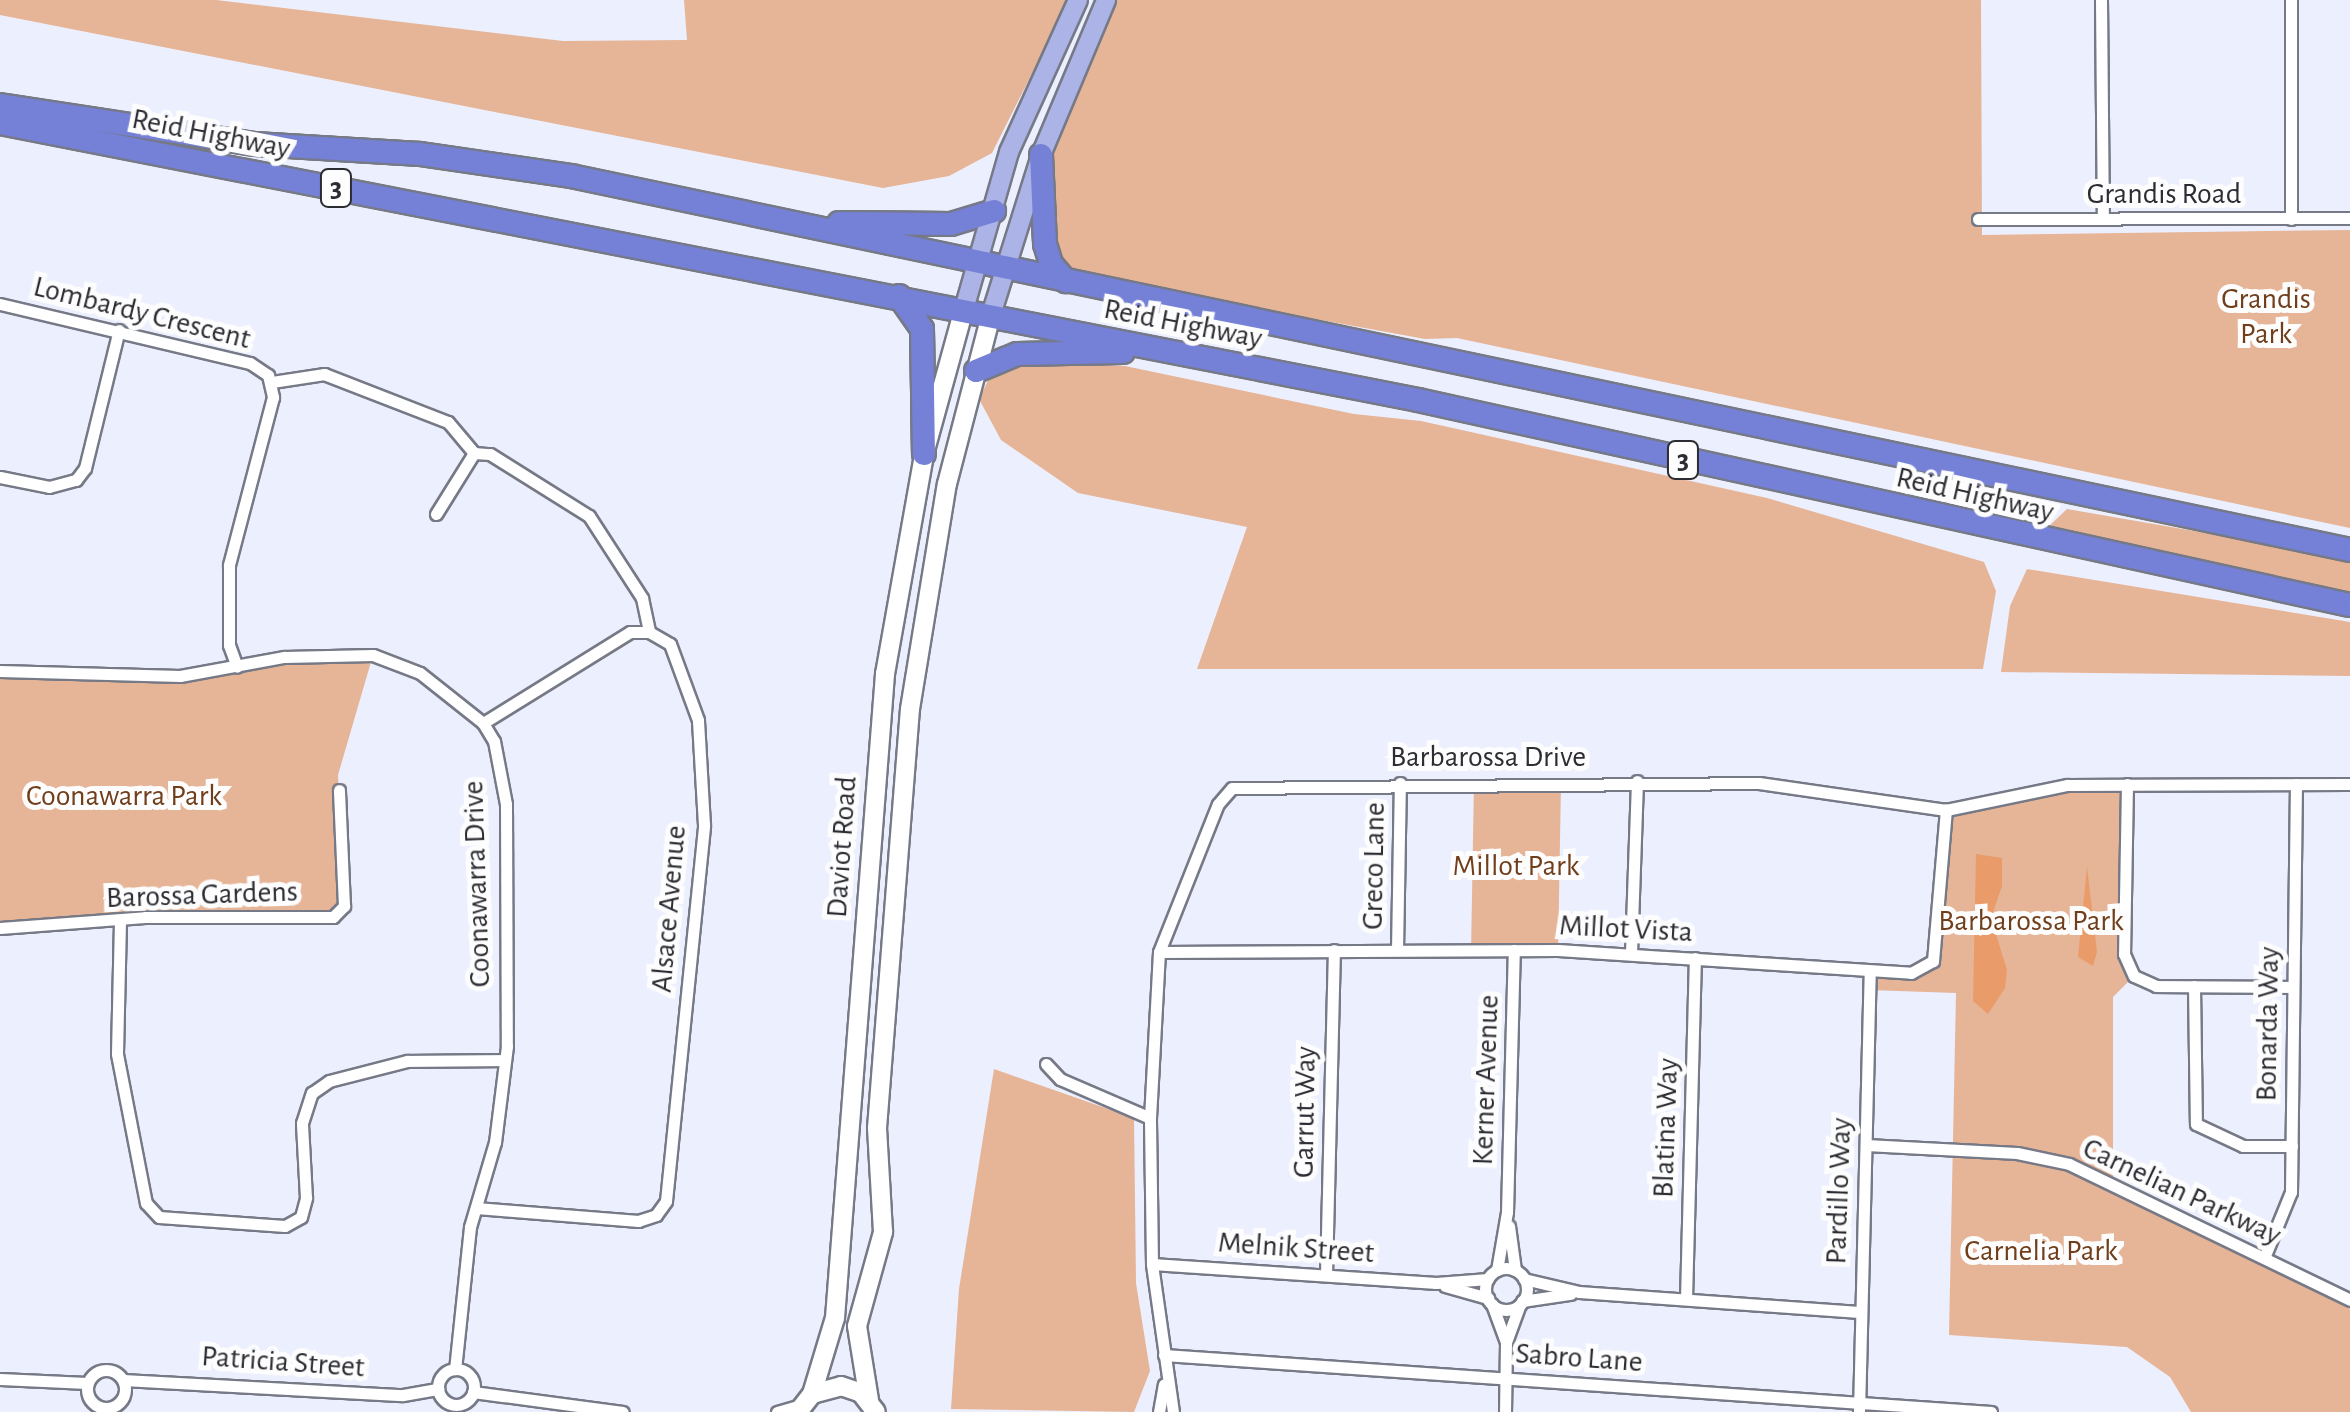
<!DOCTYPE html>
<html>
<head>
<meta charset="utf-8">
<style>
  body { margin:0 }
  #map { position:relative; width:2350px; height:1412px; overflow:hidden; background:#eceffe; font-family:"Alegreya Sans",sans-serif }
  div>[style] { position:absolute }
  .green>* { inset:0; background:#e6b496; transform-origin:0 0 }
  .water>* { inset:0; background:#e99c6a }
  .roads { filter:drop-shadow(2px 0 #767986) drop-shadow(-2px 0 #767986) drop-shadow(0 2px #767986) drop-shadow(0 -2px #767986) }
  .street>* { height:11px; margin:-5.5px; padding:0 5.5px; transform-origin:5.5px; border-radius:5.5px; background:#fff }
  .street>.ring { margin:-5.5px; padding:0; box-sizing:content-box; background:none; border:11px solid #fff; border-radius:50% }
  .secondary>* { height:18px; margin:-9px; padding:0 9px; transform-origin:9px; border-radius:9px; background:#fff }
  .primary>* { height:18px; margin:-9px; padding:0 9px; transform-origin:9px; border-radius:9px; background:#acb3e6 }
  .highway>* { height:22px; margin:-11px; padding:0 11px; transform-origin:11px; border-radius:11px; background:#7581d6 }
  span { translate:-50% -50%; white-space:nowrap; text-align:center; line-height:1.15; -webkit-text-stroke:10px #fdfdfd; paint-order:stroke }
  .shield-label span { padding:2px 8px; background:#fdfdfd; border:2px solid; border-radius:8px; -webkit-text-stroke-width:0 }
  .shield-label { font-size:28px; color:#2c2d33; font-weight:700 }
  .street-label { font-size:30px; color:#2c2d33 }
  .park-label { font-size:30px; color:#703e1a }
</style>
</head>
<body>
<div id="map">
  <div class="green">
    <div style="clip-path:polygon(0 0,216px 0,563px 41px,687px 40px,684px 0,1069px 0,992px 153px,949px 176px,883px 188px,0 15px)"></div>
    <div style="clip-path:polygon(1107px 0,1981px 0,1982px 235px,2350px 230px,2350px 528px,1457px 338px,1425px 339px,1056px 272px,1041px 155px)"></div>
    <div style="clip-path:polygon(1039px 362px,1125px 366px,1354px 414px,1421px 421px,1767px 498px,1984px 562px,1996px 591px,1983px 669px,1197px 669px,1247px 527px,1078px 493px,1001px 440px,979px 399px,992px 372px)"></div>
    <div style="clip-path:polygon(2067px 509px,2350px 558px,2350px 592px,2045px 530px)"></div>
    <div style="clip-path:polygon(2027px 569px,2350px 622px,2350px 676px,2001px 672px,2010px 606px)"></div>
    <div style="clip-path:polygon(373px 655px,338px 775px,344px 906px,329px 915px,0 928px,0 671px,180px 676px,284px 657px)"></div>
    <div style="left:1474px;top:782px;width:87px;height:167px;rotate:1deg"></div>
    <div style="clip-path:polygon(2127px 784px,2124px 953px,2134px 976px,2113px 997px,2113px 1185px,2350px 1300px,2350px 1412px,2191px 1412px,2170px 1377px,2127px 1347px,1949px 1335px,1956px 993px,1869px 990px,1870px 971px,1928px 967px,1946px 810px,2014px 794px)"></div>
    <div style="clip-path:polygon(994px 1069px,1134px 1118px,1136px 1283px,1150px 1371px,1134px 1412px,951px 1409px,959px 1289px)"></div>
  </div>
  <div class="water">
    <div style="clip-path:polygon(1976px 854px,2002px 858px,2002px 886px,1991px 918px,2007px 970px,2005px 988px,1988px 1014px,1973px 1001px)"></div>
    <div style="clip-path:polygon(2087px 867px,2097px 952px,2093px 966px,2078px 957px)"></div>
  </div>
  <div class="roads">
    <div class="street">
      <div style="left:2101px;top:0;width:219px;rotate:89.5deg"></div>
      <div style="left:2291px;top:0;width:219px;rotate:90deg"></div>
      <div style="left:1978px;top:219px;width:372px;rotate:-0.2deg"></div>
      <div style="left:0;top:304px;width:257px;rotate:13.3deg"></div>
      <div style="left:250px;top:363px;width:22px;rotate:34deg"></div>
      <div style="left:268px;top:375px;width:23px;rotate:77deg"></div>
      <div style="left:273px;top:397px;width:174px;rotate:104.7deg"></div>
      <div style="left:229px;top:565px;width:80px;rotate:90deg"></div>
      <div style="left:229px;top:645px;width:23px;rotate:70deg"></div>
      <div style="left:272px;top:382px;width:53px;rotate:-8.7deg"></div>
      <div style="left:324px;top:374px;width:133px;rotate:21.2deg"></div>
      <div style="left:448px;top:422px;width:40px;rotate:50deg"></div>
      <div style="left:474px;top:453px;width:16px;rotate:4deg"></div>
      <div style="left:490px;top:454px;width:117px;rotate:32.1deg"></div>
      <div style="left:589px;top:516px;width:98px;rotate:57.1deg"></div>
      <div style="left:642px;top:598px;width:35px;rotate:78deg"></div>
      <div style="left:0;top:477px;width:50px;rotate:11.5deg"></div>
      <div style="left:49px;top:487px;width:28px;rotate:-15deg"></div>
      <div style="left:76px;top:480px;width:15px;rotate:-53deg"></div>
      <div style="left:85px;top:468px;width:142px;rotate:-76.2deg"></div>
      <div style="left:436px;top:514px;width:72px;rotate:-58.1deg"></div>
      <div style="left:0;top:671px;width:180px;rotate:1.6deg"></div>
      <div style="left:180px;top:676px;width:106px;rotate:-10.4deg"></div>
      <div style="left:284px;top:657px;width:89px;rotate:-1.3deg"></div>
      <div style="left:373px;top:655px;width:50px;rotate:21deg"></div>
      <div style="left:420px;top:673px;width:80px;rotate:38.4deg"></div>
      <div style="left:483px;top:723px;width:21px;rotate:59deg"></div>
      <div style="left:494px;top:741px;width:64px;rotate:79.2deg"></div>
      <div style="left:506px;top:804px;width:242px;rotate:89.8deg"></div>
      <div style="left:507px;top:1046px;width:97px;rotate:97.1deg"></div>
      <div style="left:495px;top:1142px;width:89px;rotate:106.4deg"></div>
      <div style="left:470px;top:1227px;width:143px;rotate:96deg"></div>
      <div style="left:2127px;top:784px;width:170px;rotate:91deg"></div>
      <div style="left:2124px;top:954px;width:24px;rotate:66deg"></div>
      <div style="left:2134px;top:976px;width:24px;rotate:24deg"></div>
      <div style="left:2156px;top:986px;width:137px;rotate:0.4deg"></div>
      <div style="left:120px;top:921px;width:133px;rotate:91.3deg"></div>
      <div style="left:117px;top:1054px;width:152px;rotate:79deg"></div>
      <div style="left:146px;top:1203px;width:19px;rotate:47deg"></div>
      <div style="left:159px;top:1217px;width:126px;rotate:4.1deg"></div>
      <div style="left:285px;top:1226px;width:18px;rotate:-29deg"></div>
      <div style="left:301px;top:1217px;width:20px;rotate:-75deg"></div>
      <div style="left:306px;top:1198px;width:75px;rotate:-93.1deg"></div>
      <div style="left:302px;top:1123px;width:32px;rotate:-72deg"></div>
      <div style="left:312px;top:1093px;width:21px;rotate:-35deg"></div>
      <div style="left:329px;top:1081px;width:81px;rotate:-14.4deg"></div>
      <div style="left:407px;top:1061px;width:98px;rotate:-0.6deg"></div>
      <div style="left:0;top:928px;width:145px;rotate:-4.3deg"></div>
      <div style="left:145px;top:917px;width:188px"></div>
      <div style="left:333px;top:917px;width:16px;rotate:-45deg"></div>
      <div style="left:344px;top:906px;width:116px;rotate:-92.5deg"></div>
      <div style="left:1397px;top:950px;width:167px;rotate:-89deg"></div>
      <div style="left:1159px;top:952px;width:399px;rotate:-0.3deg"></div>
      <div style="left:1558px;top:950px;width:354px;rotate:3.7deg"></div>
      <div style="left:1911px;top:973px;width:25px;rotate:-29deg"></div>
      <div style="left:1933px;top:961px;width:152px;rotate:-85.1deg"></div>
      <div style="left:1631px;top:953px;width:172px;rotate:-88deg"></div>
      <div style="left:2194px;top:986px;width:138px;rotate:89.2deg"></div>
      <div style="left:2196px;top:1124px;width:52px;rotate:25.1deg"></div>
      <div style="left:2243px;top:1146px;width:49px"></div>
      <div style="left:1046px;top:1064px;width:21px;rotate:47deg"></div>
      <div style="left:1060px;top:1079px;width:98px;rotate:23.4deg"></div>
      <div style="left:1866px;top:1145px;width:151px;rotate:3deg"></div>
      <div style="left:2017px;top:1153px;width:53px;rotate:11.9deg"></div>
      <div style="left:2069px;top:1164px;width:312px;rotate:25.8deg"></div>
      <div style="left:476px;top:1208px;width:163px;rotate:4.6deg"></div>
      <div style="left:638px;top:1221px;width:19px;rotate:-18deg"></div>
      <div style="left:656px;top:1215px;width:17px;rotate:-54deg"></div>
      <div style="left:666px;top:1201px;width:378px;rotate:-84.2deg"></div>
      <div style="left:704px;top:825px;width:105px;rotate:-93.3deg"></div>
      <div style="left:698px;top:720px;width:81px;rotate:-110.2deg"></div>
      <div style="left:670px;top:644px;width:24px;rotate:-150deg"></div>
      <div style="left:649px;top:632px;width:19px;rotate:180deg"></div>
      <div style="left:630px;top:632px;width:173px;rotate:148.2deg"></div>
      <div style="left:1509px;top:1226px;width:44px;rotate:82.2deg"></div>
      <div style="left:2264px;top:1258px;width:71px;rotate:-67.8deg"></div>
      <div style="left:2291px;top:1192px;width:408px;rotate:-89.3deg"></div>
      <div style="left:1152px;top:1264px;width:285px;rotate:3.8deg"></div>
      <div style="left:1436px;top:1283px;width:52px;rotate:-4.4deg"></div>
      <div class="ring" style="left:1485px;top:1268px;width:31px;height:31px"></div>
      <div style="left:1497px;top:1270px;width:59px;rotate:-80.2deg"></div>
      <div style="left:1507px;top:1212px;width:262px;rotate:-88.5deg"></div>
      <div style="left:1326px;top:1275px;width:325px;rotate:-88.6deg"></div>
      <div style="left:1524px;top:1279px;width:57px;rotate:13.3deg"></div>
      <div style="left:1579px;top:1292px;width:281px;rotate:4.1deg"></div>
      <div style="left:1445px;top:1286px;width:45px;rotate:15.6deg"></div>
      <div style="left:1686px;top:1299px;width:341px;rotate:-88.5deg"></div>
      <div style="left:1522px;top:1301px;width:49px;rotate:-8.3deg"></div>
      <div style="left:1492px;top:1304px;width:40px;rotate:69.8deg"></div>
      <div style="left:1506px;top:1342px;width:70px;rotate:90.8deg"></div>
      <div style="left:1506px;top:1342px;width:40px;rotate:-69.8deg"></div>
      <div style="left:1164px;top:1355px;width:829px;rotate:3.94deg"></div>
      <div class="ring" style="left:438px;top:1369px;width:25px;height:25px"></div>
      <div class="ring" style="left:87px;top:1370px;width:27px;height:27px"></div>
      <div style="left:0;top:1379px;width:87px;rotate:2.6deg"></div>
      <div style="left:123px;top:1380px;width:280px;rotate:3.1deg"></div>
      <div style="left:403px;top:1395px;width:36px;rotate:-10deg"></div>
      <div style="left:473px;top:1392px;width:151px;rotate:7.6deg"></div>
      <div style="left:777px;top:1412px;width:26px;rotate:-16deg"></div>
      <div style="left:1159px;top:1412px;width:28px;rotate:-80deg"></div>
      <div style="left:1173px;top:1412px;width:149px;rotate:-98.1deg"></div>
      <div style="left:1152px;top:1264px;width:146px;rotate:-90.8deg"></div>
      <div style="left:1150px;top:1118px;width:166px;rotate:-86.9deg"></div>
      <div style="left:1159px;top:952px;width:159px;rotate:-68.3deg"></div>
      <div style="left:1218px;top:804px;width:21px;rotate:-49deg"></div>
      <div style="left:1232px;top:788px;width:527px;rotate:-0.54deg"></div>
      <div style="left:1759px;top:783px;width:189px;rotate:8.2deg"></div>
      <div style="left:1946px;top:810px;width:124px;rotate:-11.7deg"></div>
      <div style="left:2067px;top:785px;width:283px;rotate:-0.2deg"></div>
      <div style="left:1859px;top:1412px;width:441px;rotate:-88.6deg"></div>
    </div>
    <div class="secondary">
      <div style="left:812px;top:1394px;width:79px;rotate:-73.2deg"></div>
      <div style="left:835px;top:1318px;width:646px;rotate:-85.56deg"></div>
      <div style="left:885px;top:674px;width:223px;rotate:-79.9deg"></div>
      <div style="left:924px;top:454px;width:150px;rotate:-74.6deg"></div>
      <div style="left:869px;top:1400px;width:75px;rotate:-99.2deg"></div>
      <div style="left:857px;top:1326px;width:98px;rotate:-74.5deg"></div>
      <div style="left:883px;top:1232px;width:104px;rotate:-93.3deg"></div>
      <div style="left:877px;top:1128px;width:420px;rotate:-85.5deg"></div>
      <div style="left:910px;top:709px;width:228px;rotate:-80.7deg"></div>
      <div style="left:947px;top:484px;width:175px;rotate:-75.4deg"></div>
      <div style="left:798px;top:1412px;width:23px;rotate:-52deg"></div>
      <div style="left:812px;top:1394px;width:30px;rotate:-15deg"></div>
      <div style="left:841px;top:1386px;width:21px;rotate:19deg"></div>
      <div style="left:861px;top:1393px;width:24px;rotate:52deg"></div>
    </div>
    <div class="primary">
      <div style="left:964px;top:309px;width:163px;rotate:-74deg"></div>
      <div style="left:1009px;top:152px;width:167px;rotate:-65.6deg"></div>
      <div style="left:991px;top:315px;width:168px;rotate:-72.6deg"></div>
      <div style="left:1041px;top:155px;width:168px;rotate:-67.2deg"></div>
    </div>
    <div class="highway">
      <div style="left:0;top:105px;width:258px;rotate:8.7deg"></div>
      <div style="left:255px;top:144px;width:165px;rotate:3.5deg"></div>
      <div style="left:420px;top:154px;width:153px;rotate:8.3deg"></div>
      <div style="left:571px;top:176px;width:1818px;rotate:11.87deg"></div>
      <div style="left:0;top:123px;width:1445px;rotate:11.05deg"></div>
      <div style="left:1418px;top:400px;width:954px;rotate:12.41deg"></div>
      <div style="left:1041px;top:155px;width:89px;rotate:87.4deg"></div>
      <div style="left:1045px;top:244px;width:21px;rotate:73deg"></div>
      <div style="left:1051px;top:264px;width:23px;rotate:49deg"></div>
      <div style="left:839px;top:223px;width:112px;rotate:0.5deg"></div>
      <div style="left:951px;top:224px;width:45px;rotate:-16.8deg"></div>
      <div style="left:899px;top:296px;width:40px;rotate:55.1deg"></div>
      <div style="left:922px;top:329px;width:125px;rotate:89.1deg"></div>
      <div style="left:976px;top:371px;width:44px;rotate:-22.5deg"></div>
      <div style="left:1017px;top:354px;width:106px;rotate:-1.1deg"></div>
    </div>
  </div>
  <div class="shield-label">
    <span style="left:336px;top:188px">3</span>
    <span style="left:1683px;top:460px">3</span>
  </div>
  <div class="street-label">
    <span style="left:211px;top:134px;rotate:11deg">Reid Highway</span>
    <span style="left:2164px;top:194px">Grandis Road</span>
    <span style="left:142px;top:313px;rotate:14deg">Lombardy Crescent</span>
    <span style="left:1183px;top:324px;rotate:11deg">Reid Highway</span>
    <span style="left:1975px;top:495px;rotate:13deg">Reid Highway</span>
    <span style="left:1488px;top:757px">Barbarossa Drive</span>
    <span style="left:842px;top:847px;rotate:-86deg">Daviot Road</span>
    <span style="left:1374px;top:866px;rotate:-89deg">Greco Lane</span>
    <span style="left:477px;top:884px;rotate:-92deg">Coonawarra Drive</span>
    <span style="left:202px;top:895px;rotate:-2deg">Barossa Gardens</span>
    <span style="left:669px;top:909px;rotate:-85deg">Alsace Avenue</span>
    <span style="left:1626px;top:929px;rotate:3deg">Millot Vista</span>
    <span style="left:2268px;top:1024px;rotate:-89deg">Bonarda Way</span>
    <span style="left:1486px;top:1080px;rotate:-88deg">Kerner Avenue</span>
    <span style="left:1305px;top:1112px;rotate:-89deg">Garrut Way</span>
    <span style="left:1666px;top:1128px;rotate:-88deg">Blatina Way</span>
    <span style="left:1839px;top:1191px;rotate:-88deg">Pardillo Way</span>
    <span style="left:2182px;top:1192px;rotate:25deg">Carnelian Parkway</span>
    <span style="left:1296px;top:1248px;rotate:4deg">Melnik Street</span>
    <span style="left:1579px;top:1358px;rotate:4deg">Sabro Lane</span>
    <span style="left:283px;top:1362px;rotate:4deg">Patricia Street</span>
  </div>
  <div class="park-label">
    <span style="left:2266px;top:316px">Grandis<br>Park</span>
    <span style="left:124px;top:796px">Coonawarra Park</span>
    <span style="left:1516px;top:866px">Millot Park</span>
    <span style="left:2031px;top:921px">Barbarossa Park</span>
    <span style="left:2041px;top:1251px">Carnelia Park</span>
  </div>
</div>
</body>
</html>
